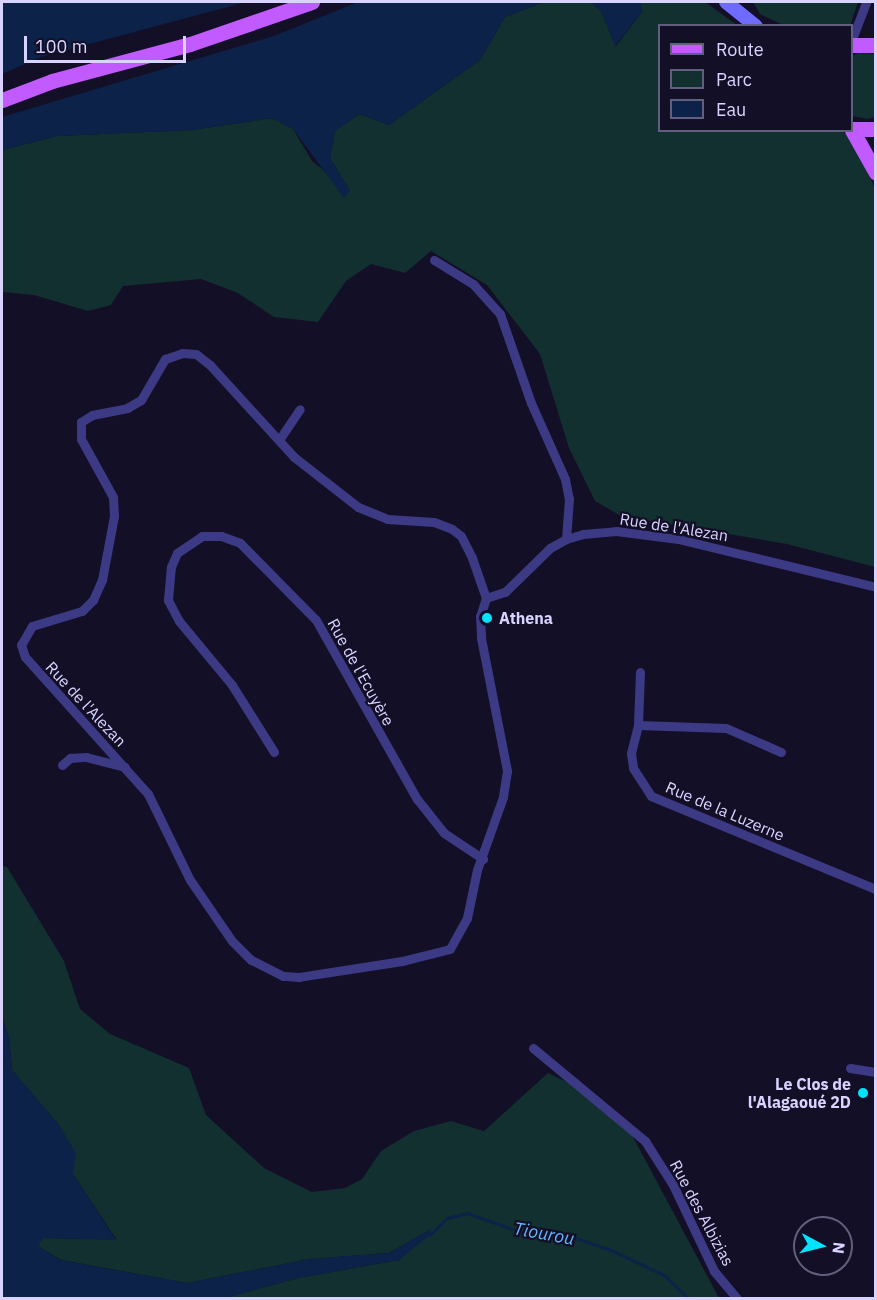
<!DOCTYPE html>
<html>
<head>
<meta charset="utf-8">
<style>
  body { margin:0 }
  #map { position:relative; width:877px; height:1300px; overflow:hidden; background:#130f26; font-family:"IBM Plex Sans",sans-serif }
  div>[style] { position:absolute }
  .green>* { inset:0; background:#12302f }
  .water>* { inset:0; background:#0c2248 }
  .stream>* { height:3px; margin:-1.5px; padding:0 1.5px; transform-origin:1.5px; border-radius:1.5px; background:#0c2248 }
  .minor>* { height:9px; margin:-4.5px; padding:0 4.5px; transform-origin:4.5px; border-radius:4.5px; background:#3d3a85 }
  .secondary>* { height:14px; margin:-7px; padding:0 7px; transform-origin:7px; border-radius:7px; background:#6f6bff }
  .primary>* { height:15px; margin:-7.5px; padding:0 7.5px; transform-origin:7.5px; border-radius:7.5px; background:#c25bff }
  .dots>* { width:16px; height:16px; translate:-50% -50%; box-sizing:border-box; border:3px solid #130f26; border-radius:50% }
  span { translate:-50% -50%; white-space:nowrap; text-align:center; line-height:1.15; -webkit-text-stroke:4.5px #130f26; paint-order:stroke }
  .street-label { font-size:16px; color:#d9d4ff }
  .poi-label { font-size:16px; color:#d9d4ff; font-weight:700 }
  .left { translate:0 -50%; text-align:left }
  .right { translate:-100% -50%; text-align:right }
  .water-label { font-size:18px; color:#62b6ff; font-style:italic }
  .frame { position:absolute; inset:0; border:3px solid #d9d4ff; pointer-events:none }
  .legend { position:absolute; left:658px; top:24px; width:195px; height:108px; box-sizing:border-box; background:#130f26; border:2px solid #625e7d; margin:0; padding:8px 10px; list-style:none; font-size:18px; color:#d9d4ff }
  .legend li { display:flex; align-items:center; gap:12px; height:30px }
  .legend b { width:30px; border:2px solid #625e7d }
  .north { position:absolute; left:793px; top:1216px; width:60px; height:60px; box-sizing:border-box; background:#130f26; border:2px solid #625e7d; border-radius:50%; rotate:97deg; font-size:16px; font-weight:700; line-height:24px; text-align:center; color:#d9d4ff }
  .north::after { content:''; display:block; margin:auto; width:21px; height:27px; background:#00e5ff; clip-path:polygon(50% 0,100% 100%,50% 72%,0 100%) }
  .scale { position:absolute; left:24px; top:36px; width:162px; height:27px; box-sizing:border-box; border:3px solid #d9d4ff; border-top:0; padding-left:8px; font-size:18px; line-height:21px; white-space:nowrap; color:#d9d4ff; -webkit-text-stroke:4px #130f26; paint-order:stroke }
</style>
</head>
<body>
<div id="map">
  <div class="green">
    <div style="clip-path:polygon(544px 2px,591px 2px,601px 11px,616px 46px,642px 12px,641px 2px,705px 2px,737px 25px,660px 26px,660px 130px,841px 131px,849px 135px,875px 188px,875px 567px,787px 544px,621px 516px,595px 501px,569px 448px,540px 354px,487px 285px,431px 251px,405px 273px,371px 264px,346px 281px,318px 322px,274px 317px,238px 293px,201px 279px,123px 286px,111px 305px,88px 311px,34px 295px,2px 292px,2px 150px,57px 136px,192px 130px,272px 118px,293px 129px,312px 161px,350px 191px,330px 158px,335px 131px,359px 114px,389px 125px,480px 60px,505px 17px)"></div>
    <div style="clip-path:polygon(753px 2px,858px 2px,850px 26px,783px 25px,760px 14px)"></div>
    <div style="clip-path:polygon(858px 53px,875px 54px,875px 117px,868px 119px,852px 116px,852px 56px)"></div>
    <div style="clip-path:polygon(2px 866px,7px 867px,64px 961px,80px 1009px,110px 1034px,189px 1068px,206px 1115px,264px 1168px,312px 1192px,345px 1188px,362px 1179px,381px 1151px,414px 1131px,451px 1121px,484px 1131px,548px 1073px,567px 1082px,632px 1135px,719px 1298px,225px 1298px,298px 1278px,399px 1260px,431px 1229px,389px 1253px,310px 1259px,187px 1283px,61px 1260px,37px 1246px,43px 1238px,116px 1239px,73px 1174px,59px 1125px,12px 1070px,9px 1038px,2px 1016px)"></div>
  </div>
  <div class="water">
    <div style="clip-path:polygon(2px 2px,246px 2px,41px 57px,2px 74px)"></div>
    <div style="clip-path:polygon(358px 2px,544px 2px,505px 17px,480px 60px,389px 125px,359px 114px,335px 131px,330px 158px,350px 191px,344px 198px,293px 129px,272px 118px,192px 130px,57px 136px,2px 150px,2px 117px,274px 36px)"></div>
    <div style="clip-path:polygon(591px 2px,641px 2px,642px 12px,615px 46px,601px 11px)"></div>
    <div style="clip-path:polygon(2px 1016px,9px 1038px,12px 1070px,59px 1125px,76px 1153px,73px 1174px,116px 1240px,43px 1238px,38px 1246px,60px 1260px,187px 1283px,310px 1259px,389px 1253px,431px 1229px,430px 1235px,399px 1260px,298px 1278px,225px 1298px,2px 1298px)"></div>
  </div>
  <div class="stream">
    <div style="left:430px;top:1235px;width:24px;rotate:-45deg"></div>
    <div style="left:447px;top:1218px;width:21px;rotate:-14deg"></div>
    <div style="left:467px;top:1213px;width:57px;rotate:19.4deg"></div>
    <div style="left:521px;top:1232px;width:40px;rotate:1.4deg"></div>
    <div style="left:561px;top:1233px;width:53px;rotate:18.8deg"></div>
    <div style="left:611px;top:1250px;width:59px;rotate:25.3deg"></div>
    <div style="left:664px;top:1275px;width:33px;rotate:44deg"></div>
  </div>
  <div class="minor">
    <div style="left:852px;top:39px;width:40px;rotate:-69deg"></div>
    <div style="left:434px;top:260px;width:46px;rotate:31.6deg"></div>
    <div style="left:473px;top:284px;width:40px;rotate:48deg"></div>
    <div style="left:500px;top:314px;width:94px;rotate:70.8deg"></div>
    <div style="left:531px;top:403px;width:83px;rotate:65.9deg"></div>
    <div style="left:565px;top:479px;width:20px;rotate:79deg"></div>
    <div style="left:569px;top:499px;width:40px;rotate:94.3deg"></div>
    <div style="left:182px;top:353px;width:14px;rotate:4deg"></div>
    <div style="left:196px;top:354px;width:18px;rotate:38deg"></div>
    <div style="left:210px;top:365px;width:125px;rotate:47.6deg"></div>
    <div style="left:294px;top:457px;width:81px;rotate:38deg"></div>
    <div style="left:358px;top:507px;width:31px;rotate:22deg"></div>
    <div style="left:387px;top:519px;width:47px;rotate:3.7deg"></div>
    <div style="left:434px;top:522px;width:19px;rotate:21deg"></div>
    <div style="left:452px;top:529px;width:11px;rotate:38deg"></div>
    <div style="left:461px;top:536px;width:25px;rotate:63deg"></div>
    <div style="left:472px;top:558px;width:42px;rotate:70.7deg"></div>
    <div style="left:486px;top:598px;width:19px;rotate:108deg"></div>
    <div style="left:480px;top:616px;width:22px;rotate:87deg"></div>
    <div style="left:481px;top:638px;width:136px;rotate:78.9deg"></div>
    <div style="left:507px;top:771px;width:26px;rotate:99deg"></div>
    <div style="left:503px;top:797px;width:77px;rotate:109.6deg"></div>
    <div style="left:477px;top:870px;width:49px;rotate:101.8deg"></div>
    <div style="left:467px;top:918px;width:35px;rotate:119deg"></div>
    <div style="left:450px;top:949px;width:49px;rotate:166deg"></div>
    <div style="left:402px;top:961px;width:104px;rotate:171.2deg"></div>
    <div style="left:299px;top:977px;width:16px;rotate:-176deg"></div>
    <div style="left:283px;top:976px;width:36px;rotate:-153deg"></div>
    <div style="left:251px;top:960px;width:27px;rotate:-135deg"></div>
    <div style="left:232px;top:941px;width:74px;rotate:-124.5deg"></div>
    <div style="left:190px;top:880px;width:96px;rotate:-116deg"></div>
    <div style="left:148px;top:794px;width:184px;rotate:-131.9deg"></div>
    <div style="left:25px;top:657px;width:13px;rotate:-108deg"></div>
    <div style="left:21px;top:645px;width:22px;rotate:-60deg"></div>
    <div style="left:32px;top:626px;width:52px;rotate:-16.7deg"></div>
    <div style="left:82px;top:611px;width:16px;rotate:-45deg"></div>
    <div style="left:93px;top:600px;width:22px;rotate:-66deg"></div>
    <div style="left:102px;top:580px;width:65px;rotate:-79.4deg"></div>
    <div style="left:114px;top:516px;width:19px;rotate:-93deg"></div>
    <div style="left:113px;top:497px;width:66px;rotate:-118.9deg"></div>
    <div style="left:81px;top:439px;width:17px;rotate:-90deg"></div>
    <div style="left:81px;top:422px;width:13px;rotate:-32deg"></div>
    <div style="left:92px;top:415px;width:36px;rotate:-11deg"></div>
    <div style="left:127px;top:408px;width:16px;rotate:-30deg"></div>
    <div style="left:141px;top:400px;width:48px;rotate:-59.7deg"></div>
    <div style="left:165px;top:359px;width:18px;rotate:-19deg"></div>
    <div style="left:279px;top:440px;width:37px;rotate:-56deg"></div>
    <div style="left:486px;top:598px;width:20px;rotate:-18deg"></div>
    <div style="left:505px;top:592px;width:63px;rotate:-44.4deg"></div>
    <div style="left:550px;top:548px;width:18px;rotate:-29deg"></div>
    <div style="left:566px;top:539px;width:18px;rotate:-16deg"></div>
    <div style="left:583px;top:534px;width:33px;rotate:-5deg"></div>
    <div style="left:616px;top:531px;width:63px;rotate:7.4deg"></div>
    <div style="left:678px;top:539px;width:204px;rotate:13.6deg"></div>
    <div style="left:640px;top:672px;width:53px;rotate:92.2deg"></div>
    <div style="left:638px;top:725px;width:29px;rotate:104deg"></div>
    <div style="left:631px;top:753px;width:15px;rotate:82deg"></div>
    <div style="left:633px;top:768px;width:33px;rotate:57deg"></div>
    <div style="left:651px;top:796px;width:243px;rotate:22.5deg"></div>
    <div style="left:638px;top:725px;width:88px;rotate:2deg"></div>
    <div style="left:726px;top:728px;width:60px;rotate:23.6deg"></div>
    <div style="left:274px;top:752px;width:79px;rotate:-122.1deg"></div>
    <div style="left:232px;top:685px;width:83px;rotate:-129.6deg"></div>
    <div style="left:179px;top:621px;width:24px;rotate:-118deg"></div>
    <div style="left:168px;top:600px;width:33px;rotate:-85deg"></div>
    <div style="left:171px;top:567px;width:15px;rotate:-67deg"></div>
    <div style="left:177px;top:553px;width:30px;rotate:-34deg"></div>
    <div style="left:202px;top:536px;width:19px"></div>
    <div style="left:221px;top:536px;width:20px;rotate:20deg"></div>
    <div style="left:240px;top:543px;width:108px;rotate:45.4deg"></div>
    <div style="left:316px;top:620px;width:206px;rotate:60.6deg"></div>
    <div style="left:417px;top:799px;width:43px;rotate:51.5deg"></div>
    <div style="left:444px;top:833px;width:47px;rotate:33.7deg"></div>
    <div style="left:62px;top:765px;width:11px;rotate:-41deg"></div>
    <div style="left:70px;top:758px;width:16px;rotate:-4deg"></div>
    <div style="left:86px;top:757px;width:40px;rotate:14.4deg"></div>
    <div style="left:533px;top:1048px;width:146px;rotate:39.7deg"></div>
    <div style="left:645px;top:1141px;width:52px;rotate:57.5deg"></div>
    <div style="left:673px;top:1185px;width:95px;rotate:64.5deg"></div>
    <div style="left:714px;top:1271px;width:35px;rotate:50deg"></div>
    <div style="left:850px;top:1068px;width:26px;rotate:9deg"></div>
  </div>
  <div class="secondary">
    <div style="left:726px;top:2px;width:38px;rotate:39deg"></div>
  </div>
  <div class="primary">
    <div style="left:852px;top:45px;width:24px"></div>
    <div style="left:2px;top:100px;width:53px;rotate:-20.8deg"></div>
    <div style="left:52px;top:81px;width:143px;rotate:-15deg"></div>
    <div style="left:190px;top:44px;width:129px;rotate:-19deg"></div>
    <div style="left:852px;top:129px;width:24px"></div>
    <div style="left:852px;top:130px;width:49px;rotate:60.8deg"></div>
  </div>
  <div class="dots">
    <div style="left:487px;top:618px;background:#00e5ff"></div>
    <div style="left:863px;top:1093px;background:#00e5ff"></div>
  </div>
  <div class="street-label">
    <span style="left:674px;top:527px;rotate:9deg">Rue de l'Alezan</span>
    <span style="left:361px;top:672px;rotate:61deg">Rue de l'Ecuyère</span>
    <span style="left:86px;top:704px;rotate:47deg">Rue de l'Alezan</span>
    <span style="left:725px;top:811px;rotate:23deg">Rue de la Luzerne</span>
    <span style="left:702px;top:1213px;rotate:62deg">Rue des Albizias</span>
  </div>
  <div class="poi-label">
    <span class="left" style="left:499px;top:618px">Athena</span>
    <span class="right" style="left:851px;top:1093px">Le Clos de<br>l'Alagaoué 2D</span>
  </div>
  <div class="water-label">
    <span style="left:544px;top:1234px;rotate:10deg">Tiourou</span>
  </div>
  <div class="frame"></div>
  <ul class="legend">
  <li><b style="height:8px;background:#c25bff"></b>Route</li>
  <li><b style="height:16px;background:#12302f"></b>Parc</li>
  <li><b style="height:16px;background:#0c2248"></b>Eau</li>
  </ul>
  <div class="north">N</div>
  <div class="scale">100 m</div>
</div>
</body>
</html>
